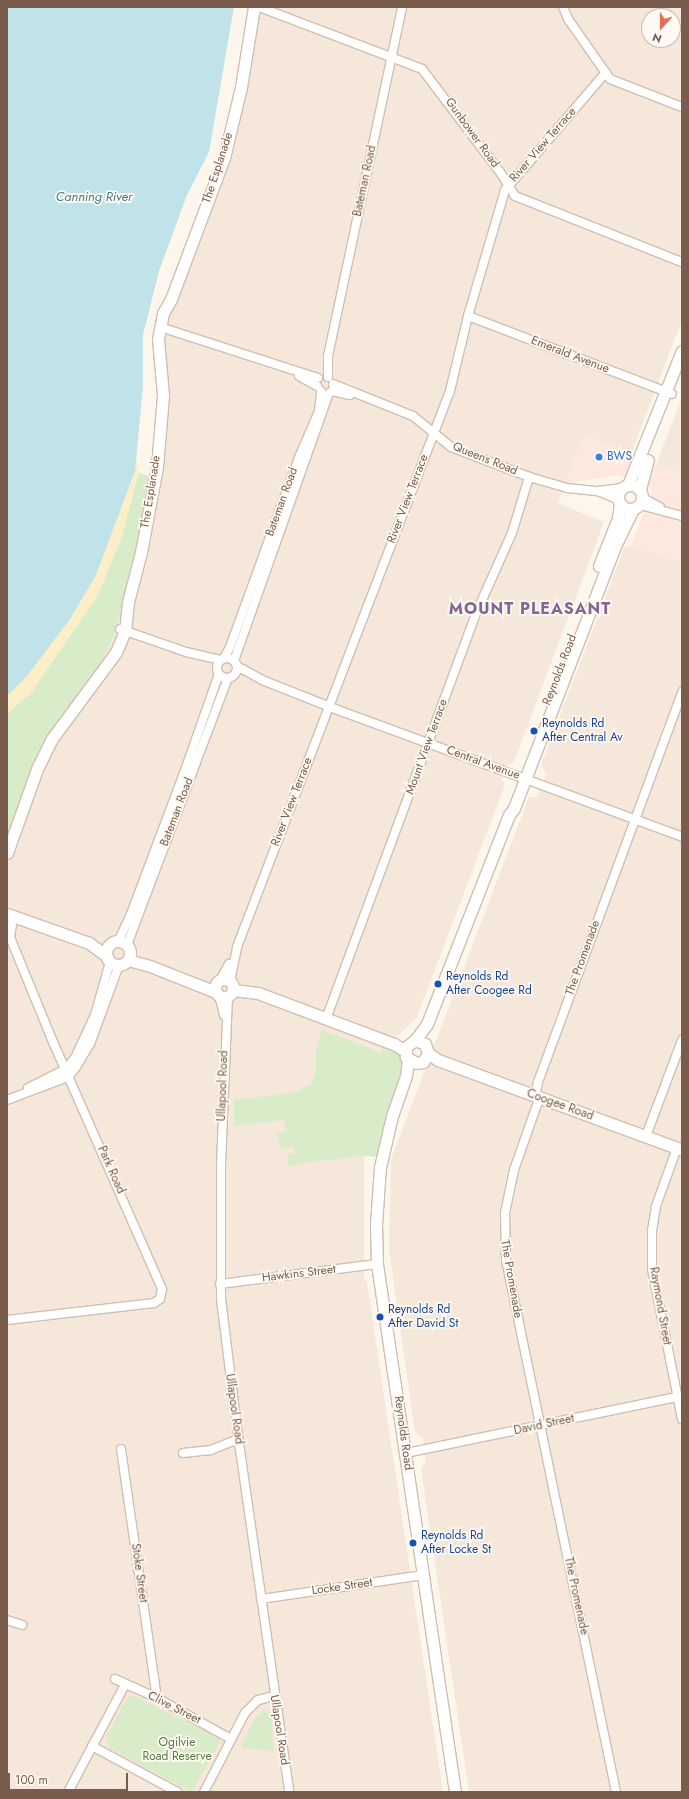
<!DOCTYPE html>
<html>
<head>
<meta charset="utf-8">
<style>
  body { margin:0 }
  #map { position:relative; width:689px; height:1799px; overflow:hidden; background:#fdf6ec; font-family:Jost,sans-serif }
  div>[style] { position:absolute }
  .residential>* { inset:0; background:#f5e8da }
  .commercial>* { inset:0; background:#fde8e0 }
  .green>* { inset:0; background:#d8ecc9 }
  .sand>* { inset:0; background:#fcefc7 }
  .water>* { inset:0; background:#bfe3e8 }
  .roads { filter:drop-shadow(1px 0 #d1beb0) drop-shadow(-1px 0 #d1beb0) drop-shadow(0 1px #d1beb0) drop-shadow(0 -1px #d1beb0) }
  .street>* { height:8px; margin:-4px; padding:0 4px; transform-origin:4px; border-radius:4px; background:#fff }
  .street>.ring { margin:-4px; padding:0; box-sizing:content-box; background:none; border:8px solid #fff; border-radius:50% }
  .secondary>* { height:11px; margin:-5.5px; padding:0 5.5px; transform-origin:5.5px; border-radius:5.5px; background:#fff }
  .secondary>.ring { margin:-5.5px; padding:0; box-sizing:content-box; background:none; border:11px solid #fff; border-radius:50% }
  .dots>* { width:11px; height:11px; translate:-50% -50%; box-sizing:border-box; border:2px solid #fffaf3; border-radius:50% }
  span { translate:-50% -50%; white-space:nowrap; text-align:center; line-height:1.15; -webkit-text-stroke:3.5px #fffaf3; paint-order:stroke }
  .street-label { font-size:12px; color:#7a5c4d }
  .shop-label { font-size:12px; color:#366cbe }
  .left { translate:0 -50%; text-align:left }
  .transit-label { font-size:12px; color:#164399 }
  .park-label { font-size:12px; color:#537a41 }
  .water-label { font-size:13px; color:#437c86; font-style:italic }
  .district-label { font-size:16px; color:#846695; font-weight:700; letter-spacing:1px }
  .frame { position:absolute; inset:0; border:8px solid #7a5c4d; pointer-events:none }
  .north { position:absolute; left:641px; top:8px; width:40px; height:40px; box-sizing:border-box; background:#fffaf3; border:1px solid #cabbb1; border-radius:50%; rotate:201deg; font-size:11px; font-weight:700; line-height:16px; text-align:center; color:#7a5c4d }
  .north::after { content:''; display:block; margin:auto; width:14px; height:18px; background:#e76f51; clip-path:polygon(50% 0,100% 100%,50% 72%,0 100%) }
  .scale { position:absolute; left:8px; top:1773px; width:120px; height:18px; box-sizing:border-box; border:2px solid #7a5c4d; border-top:0; padding-left:5px; font-size:12px; line-height:14px; white-space:nowrap; color:#7a5c4d; -webkit-text-stroke:3px #fffaf3; paint-order:stroke }
</style>
</head>
<body>
<div id="map">
  <div class="residential">
    <div style="clip-path:polygon(evenodd,252px 7px,682px 7px,682px 320px,631px 454px,584px 436px,558px 503px,604px 522px,514px 762px,508px 765px,502px 779px,505px 785px,417px 1017px,381px 1053px,364px 1134px,364px 1278px,367px 1282px,443px 1792px,7px 1792px,7px 838px,40px 749px,64px 715px,152px 477px,160px 397px,161px 324px,222px 158px,252px 7px,649px 16px,673px 16px,673px 40px,649px 40px,649px 16px)"></div>
    <div style="clip-path:polygon(682px 397px,682px 475px,656px 465px)"></div>
    <div style="clip-path:polygon(631px 545px,682px 562px,682px 1792px,469px 1792px,421px 1469px,426px 1461px,423px 1438px,415px 1432px,389px 1249px,391px 1159px,529px 797px,537px 797px,546px 774px,541px 765px,624px 548px)"></div>
  </div>
  <div class="commercial">
    <div style="clip-path:polygon(584px 436px,682px 475px,682px 562px,631px 545px,652px 491px,650px 487px,618px 475px,566px 483px)"></div>
  </div>
  <div class="green">
    <div style="clip-path:polygon(135px 471px,152px 477px,129px 585px,113px 638px,96px 672px,40px 749px,7px 838px,7px 696px)"></div>
    <div style="clip-path:polygon(322px 1030px,381px 1053px,385px 1040px,408px 1060px,382px 1157px,363px 1156px,304px 1163px,289px 1167px,287px 1154px,295px 1153px,293px 1146px,281px 1150px,277px 1134px,286px 1131px,284px 1120px,234px 1126px,234px 1100px,299px 1092px,303px 1087px,310px 1086px,316px 1072px,316px 1051px)"></div>
    <div style="clip-path:polygon(132px 1695px,221px 1739px,192px 1792px,109px 1748px,106px 1736px,126px 1700px)"></div>
    <div style="clip-path:polygon(265px 1710px,271px 1715px,274px 1751px,241px 1748px,253px 1721px)"></div>
  </div>
  <div class="sand">
    <div style="clip-path:polygon(135px 451px,139px 473px,122px 536px,98px 595px,31px 693px,7px 714px,7px 680px)"></div>
  </div>
  <div class="water">
    <div style="clip-path:polygon(7px 7px,234px 7px,209px 152px,187px 195px,159px 271px,143px 335px,143px 386px,135px 471px,96px 575px,70px 619px,27px 676px,7px 696px)"></div>
  </div>
  <div class="roads">
    <div class="street">
      <div style="left:259px;top:7px;width:174px;rotate:20.8deg"></div>
      <div style="left:422px;top:69px;width:129px;rotate:52.9deg"></div>
      <div style="left:500px;top:172px;width:28px;rotate:58deg"></div>
      <div style="left:515px;top:196px;width:180px;rotate:21.6deg"></div>
      <div style="left:563px;top:7px;width:13px;rotate:67deg"></div>
      <div style="left:568px;top:19px;width:73px;rotate:55deg"></div>
      <div style="left:610px;top:79px;width:77px;rotate:21.3deg"></div>
      <div style="left:468px;top:316px;width:218px;rotate:20.9deg"></div>
      <div style="left:160px;top:327px;width:166px;rotate:17.9deg"></div>
      <div style="left:299px;top:376px;width:21px;rotate:29deg"></div>
      <div style="left:328px;top:377px;width:21px;rotate:-90deg"></div>
      <div style="left:328px;top:356px;width:357px;rotate:-78deg"></div>
      <div style="left:333px;top:384px;width:86px;rotate:21.8deg"></div>
      <div style="left:413px;top:416px;width:49px;rotate:39.2deg"></div>
      <div style="left:451px;top:447px;width:84px;rotate:21deg"></div>
      <div style="left:529px;top:477px;width:40px;rotate:16deg"></div>
      <div style="left:567px;top:488px;width:31px;rotate:6deg"></div>
      <div style="left:598px;top:491px;width:24px;rotate:-7deg"></div>
      <div style="left:332px;top:391px;width:18px;rotate:13deg"></div>
      <div style="left:598px;top:491px;width:23px;rotate:23deg"></div>
      <div style="left:643px;top:498px;width:19px;rotate:28deg"></div>
      <div style="left:640px;top:505px;width:43px;rotate:14.7deg"></div>
      <div style="left:120px;top:629px;width:70px;rotate:19.2deg"></div>
      <div style="left:186px;top:652px;width:35px;rotate:13deg"></div>
      <div class="ring" style="left:217px;top:658px;width:12px;height:12px"></div>
      <div style="left:224px;top:658px;width:13px;rotate:-61deg"></div>
      <div style="left:230px;top:647px;width:204px;rotate:-70deg"></div>
      <div style="left:300px;top:455px;width:48px;rotate:-66.6deg"></div>
      <div style="left:319px;top:411px;width:20px;rotate:-84deg"></div>
      <div style="left:234px;top:661px;width:284px;rotate:-70.5deg"></div>
      <div style="left:237px;top:666px;width:29px;rotate:29deg"></div>
      <div style="left:262px;top:680px;width:87px;rotate:21.6deg"></div>
      <div style="left:343px;top:712px;width:361px;rotate:20.2deg"></div>
      <div style="left:118px;top:942px;width:31px;rotate:-65deg"></div>
      <div style="left:131px;top:914px;width:147px;rotate:-69.4deg"></div>
      <div style="left:183px;top:776px;width:108px;rotate:-70.6deg"></div>
      <div style="left:127px;top:945px;width:285px;rotate:-69.3deg"></div>
      <div style="left:221px;top:979px;width:17px;rotate:-62deg"></div>
      <div style="left:230px;top:981px;width:35px;rotate:-78deg"></div>
      <div style="left:237px;top:947px;width:595px;rotate:-69.04deg"></div>
      <div style="left:450px;top:391px;width:77px;rotate:-76.5deg"></div>
      <div style="left:468px;top:316px;width:131px;rotate:-73.6deg"></div>
      <div style="left:505px;top:190px;width:155px;rotate:-49.4deg"></div>
      <div style="left:219px;top:995px;width:21px;rotate:76deg"></div>
      <div style="left:228px;top:997px;width:170px;rotate:92.4deg"></div>
      <div style="left:221px;top:1167px;width:132px;rotate:90deg"></div>
      <div style="left:221px;top:1299px;width:138px;rotate:82.9deg"></div>
      <div style="left:238px;top:1436px;width:360px;rotate:81.8deg"></div>
      <div style="left:326px;top:1019px;width:437px;rotate:-69.7deg"></div>
      <div style="left:478px;top:609px;width:83px;rotate:-65.9deg"></div>
      <div style="left:512px;top:533px;width:59px;rotate:-73.1deg"></div>
      <div style="left:28px;top:1088px;width:42px;rotate:-26.6deg"></div>
      <div style="left:66px;top:1069px;width:14px;rotate:-51deg"></div>
      <div style="left:75px;top:1058px;width:47px;rotate:-65.1deg"></div>
      <div style="left:95px;top:1015px;width:55px;rotate:-74.2deg"></div>
      <div style="left:7px;top:1100px;width:57px;rotate:-20.7deg"></div>
      <div style="left:60px;top:1080px;width:10px;rotate:-24deg"></div>
      <div style="left:69px;top:1076px;width:11px;rotate:-52deg"></div>
      <div style="left:76px;top:1067px;width:27px;rotate:-59deg"></div>
      <div style="left:90px;top:1044px;width:84px;rotate:-69.8deg"></div>
      <div style="left:646px;top:1136px;width:103px;rotate:-69.4deg"></div>
      <div style="left:677px;top:1148px;width:62px;rotate:109.9deg"></div>
      <div style="left:656px;top:1206px;width:24px;rotate:99deg"></div>
      <div style="left:652px;top:1230px;width:39px;rotate:90deg"></div>
      <div style="left:652px;top:1269px;width:153px;rotate:78.7deg"></div>
      <div style="left:220px;top:1284px;width:158px;rotate:-7.3deg"></div>
      <div style="left:7px;top:1320px;width:148px;rotate:-6.6deg"></div>
      <div style="left:154px;top:1303px;width:7px;rotate:-34deg"></div>
      <div style="left:160px;top:1299px;width:10px;rotate:-79deg"></div>
      <div style="left:162px;top:1289px;width:270px;rotate:-113.8deg"></div>
      <div style="left:53px;top:1042px;width:113px;rotate:-112.3deg"></div>
      <div style="left:10px;top:937px;width:20px;rotate:-81deg"></div>
      <div style="left:121px;top:1449px;width:252px;rotate:81.8deg"></div>
      <div style="left:183px;top:1453px;width:28px;rotate:-6deg"></div>
      <div style="left:211px;top:1450px;width:29px;rotate:-22deg"></div>
      <div style="left:406px;top:1453px;width:282px;rotate:-11.7deg"></div>
      <div style="left:261px;top:1599px;width:165px;rotate:-8.4deg"></div>
      <div style="left:7px;top:1620px;width:16px;rotate:18deg"></div>
      <div style="left:115px;top:1679px;width:46px;rotate:24.3deg"></div>
      <div style="left:157px;top:1698px;width:85px;rotate:29deg"></div>
      <div style="left:92px;top:1746px;width:97px;rotate:28.4deg"></div>
      <div style="left:68px;top:1792px;width:121px;rotate:-62deg"></div>
      <div style="left:204px;top:1792px;width:89px;rotate:-62.6deg"></div>
      <div style="left:245px;top:1713px;width:18px;rotate:-45deg"></div>
      <div style="left:258px;top:1700px;width:16px;rotate:-14deg"></div>
      <div style="left:616px;top:1792px;width:543px;rotate:-101.68deg"></div>
      <div style="left:506px;top:1260px;width:47px;rotate:-91.2deg"></div>
      <div style="left:505px;top:1213px;width:44px;rotate:-78.2deg"></div>
      <div style="left:514px;top:1170px;width:72px;rotate:-70.6deg"></div>
      <div style="left:538px;top:1102px;width:11px;rotate:-100deg"></div>
      <div style="left:536px;top:1091px;width:9px;rotate:-77deg"></div>
      <div style="left:538px;top:1082px;width:416px;rotate:-69.7deg"></div>
    </div>
    <div class="secondary">
      <div class="ring" style="left:618px;top:485px;width:13px;height:13px"></div>
      <div style="left:628px;top:485px;width:144px;rotate:-68.1deg"></div>
      <div style="left:640px;top:489px;width:30px;rotate:-75deg"></div>
      <div style="left:599px;top:566px;width:52px;rotate:-68.4deg"></div>
      <div style="left:618px;top:518px;width:15px;rotate:-82deg"></div>
      <div style="left:7px;top:853px;width:89px;rotate:-70.3deg"></div>
      <div style="left:37px;top:769px;width:32px;rotate:-64deg"></div>
      <div style="left:51px;top:740px;width:109px;rotate:-53.5deg"></div>
      <div style="left:116px;top:652px;width:23px;rotate:-67deg"></div>
      <div style="left:125px;top:631px;width:29px;rotate:-84deg"></div>
      <div style="left:128px;top:602px;width:52px;rotate:-75.4deg"></div>
      <div style="left:141px;top:552px;width:86px;rotate:-79.3deg"></div>
      <div style="left:157px;top:467px;width:72px;rotate:-85.2deg"></div>
      <div style="left:163px;top:395px;width:56px;rotate:-95.1deg"></div>
      <div style="left:158px;top:339px;width:26px;rotate:-79deg"></div>
      <div style="left:163px;top:313px;width:16px;rotate:-60deg"></div>
      <div style="left:171px;top:299px;width:151px;rotate:-69.4deg"></div>
      <div style="left:224px;top:158px;width:73px;rotate:-76.5deg"></div>
      <div style="left:241px;top:87px;width:81px;rotate:-80.8deg"></div>
      <div style="left:7px;top:914px;width:87px;rotate:19.5deg"></div>
      <div style="left:89px;top:943px;width:22px;rotate:36deg"></div>
      <div class="ring" style="left:106px;top:941px;width:13px;height:13px"></div>
      <div style="left:128px;top:960px;width:23px;rotate:15deg"></div>
      <div style="left:150px;top:966px;width:71px;rotate:21.5deg"></div>
      <div class="ring" style="left:215px;top:979px;width:7px;height:7px"></div>
      <div style="left:233px;top:990px;width:25px;rotate:7deg"></div>
      <div style="left:258px;top:993px;width:145px;rotate:20.6deg"></div>
      <div style="left:394px;top:1044px;width:13px;rotate:32deg"></div>
      <div style="left:415px;top:1040px;width:11px;rotate:22deg"></div>
      <div style="left:425px;top:1044px;width:9px;rotate:72deg"></div>
      <div style="left:428px;top:1053px;width:10px;rotate:119deg"></div>
      <div style="left:423px;top:1062px;width:7px;rotate:172deg"></div>
      <div style="left:416px;top:1063px;width:12px;rotate:-149deg"></div>
      <div style="left:406px;top:1057px;width:10px;rotate:-90deg"></div>
      <div style="left:406px;top:1047px;width:11px;rotate:-38deg"></div>
      <div style="left:415px;top:1040px;width:20px;rotate:-53deg"></div>
      <div style="left:427px;top:1024px;width:225px;rotate:-68.6deg"></div>
      <div style="left:509px;top:815px;width:9px;rotate:-54deg"></div>
      <div style="left:514px;top:808px;width:281px;rotate:-68.9deg"></div>
      <div style="left:615px;top:546px;width:41px;rotate:-64.1deg"></div>
      <div style="left:428px;top:1053px;width:12px;rotate:35deg"></div>
      <div style="left:438px;top:1060px;width:260px;rotate:20.2deg"></div>
      <div style="left:408px;top:1060px;width:16px;rotate:97deg"></div>
      <div style="left:406px;top:1076px;width:42px;rotate:109.3deg"></div>
      <div style="left:392px;top:1116px;width:52px;rotate:103.2deg"></div>
      <div style="left:380px;top:1167px;width:57px;rotate:94deg"></div>
      <div style="left:376px;top:1224px;width:40px;rotate:88.6deg"></div>
      <div style="left:377px;top:1264px;width:534px;rotate:81.6deg"></div>
    </div>
  </div>
  <div class="dots">
    <div style="left:599px;top:457px;background:#3f7fe0"></div>
    <div style="left:534px;top:731px;background:#1a4fb4"></div>
    <div style="left:438px;top:984px;background:#1a4fb4"></div>
    <div style="left:380px;top:1317px;background:#1a4fb4"></div>
    <div style="left:413px;top:1543px;background:#1a4fb4"></div>
  </div>
  <div class="street-label">
    <span style="left:472px;top:133px;rotate:54deg">Gunbower Road</span>
    <span style="left:543px;top:145px;rotate:-49deg">River View Terrace</span>
    <span style="left:218px;top:168px;rotate:-72deg">The Esplanade</span>
    <span style="left:365px;top:181px;rotate:-78deg">Bateman Road</span>
    <span style="left:570px;top:355px;rotate:21deg">Emerald Avenue</span>
    <span style="left:485px;top:459px;rotate:22deg">Queens Road</span>
    <span style="left:151px;top:492px;rotate:-81deg">The Esplanade</span>
    <span style="left:408px;top:499px;rotate:-69deg">River View Terrace</span>
    <span style="left:282px;top:502px;rotate:-70deg">Bateman Road</span>
    <span style="left:560px;top:670px;rotate:-69deg">Reynolds Road</span>
    <span style="left:427px;top:747px;rotate:-70deg">Mount View Terrace</span>
    <span style="left:483px;top:763px;rotate:20deg">Central Avenue</span>
    <span style="left:292px;top:802px;rotate:-69deg">River View Terrace</span>
    <span style="left:177px;top:812px;rotate:-69deg">Bateman Road</span>
    <span style="left:583px;top:958px;rotate:-70deg">The Promenade</span>
    <span style="left:223px;top:1086px;rotate:-88deg">Ullapool Road</span>
    <span style="left:560px;top:1105px;rotate:20deg">Coogee Road</span>
    <span style="left:111px;top:1170px;rotate:66deg">Park Road</span>
    <span style="left:299px;top:1274px;rotate:-7deg">Hawkins Street</span>
    <span style="left:511px;top:1279px;rotate:80deg">The Promenade</span>
    <span style="left:660px;top:1306px;rotate:80deg">Raymond Street</span>
    <span style="left:234px;top:1409px;rotate:82deg">Ullapool Road</span>
    <span style="left:544px;top:1425px;rotate:-12deg">David Street</span>
    <span style="left:403px;top:1433px;rotate:82deg">Reynolds Road</span>
    <span style="left:139px;top:1573px;rotate:82deg">Stoke Street</span>
    <span style="left:342px;top:1587px;rotate:-8deg">Locke Street</span>
    <span style="left:576px;top:1596px;rotate:78deg">The Promenade</span>
    <span style="left:174px;top:1708px;rotate:27deg">Clive Street</span>
    <span style="left:279px;top:1730px;rotate:81deg">Ullapool Road</span>
  </div>
  <div class="shop-label">
    <span class="left" style="left:607px;top:457px">BWS</span>
  </div>
  <div class="transit-label">
    <span class="left" style="left:542px;top:731px">Reynolds Rd<br>After Central Av</span>
    <span class="left" style="left:446px;top:984px">Reynolds Rd<br>After Coogee Rd</span>
    <span class="left" style="left:388px;top:1317px">Reynolds Rd<br>After David St</span>
    <span class="left" style="left:421px;top:1543px">Reynolds Rd<br>After Locke St</span>
  </div>
  <div class="park-label">
    <span style="left:177px;top:1750px">Ogilvie<br>Road Reserve</span>
  </div>
  <div class="water-label">
    <span style="left:94px;top:197px">Canning River</span>
  </div>
  <div class="district-label">
    <span style="left:530px;top:609px">MOUNT PLEASANT</span>
  </div>
  <div class="frame"></div>
  <div class="north">N</div>
  <div class="scale">100 m</div>
</div>
</body>
</html>
